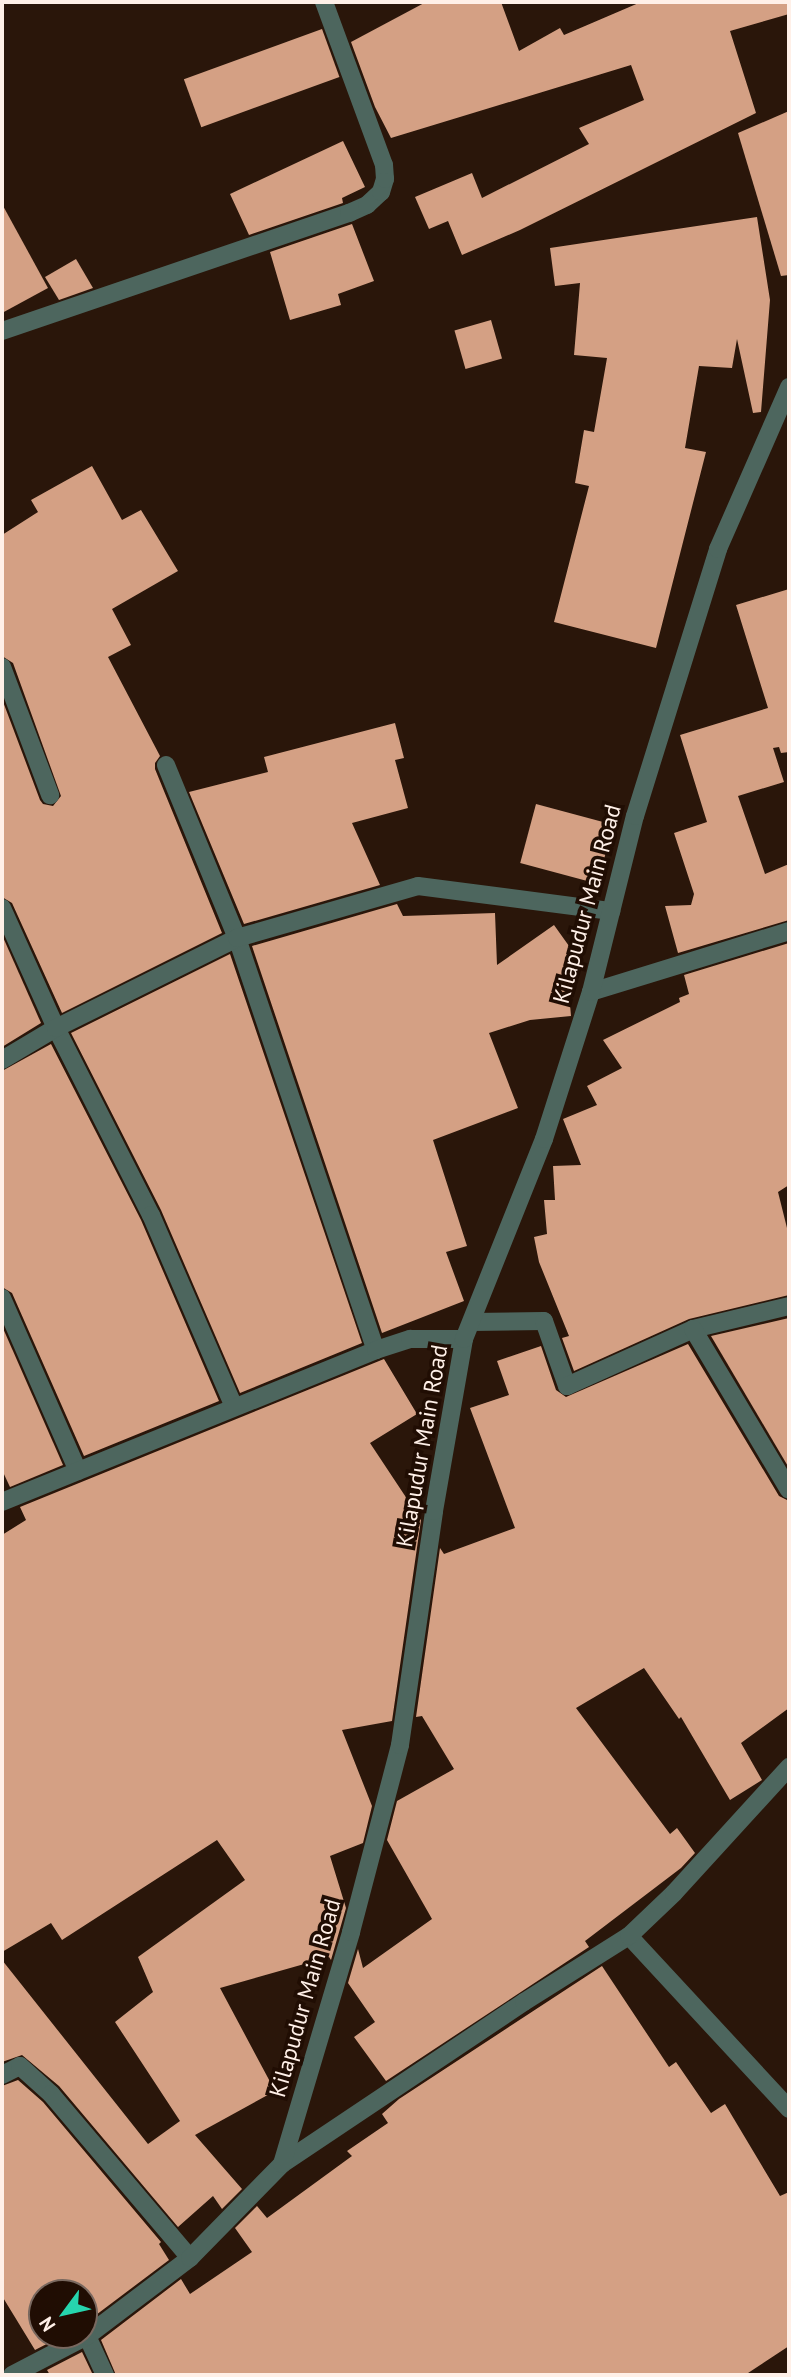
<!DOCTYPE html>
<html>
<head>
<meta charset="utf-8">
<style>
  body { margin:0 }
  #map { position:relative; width:791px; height:2377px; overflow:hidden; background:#2a160a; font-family:"PT Sans",sans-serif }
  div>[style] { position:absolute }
  .building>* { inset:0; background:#d4a084; transform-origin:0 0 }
  .minor>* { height:18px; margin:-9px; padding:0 9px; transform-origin:9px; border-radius:9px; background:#4d665e }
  span { translate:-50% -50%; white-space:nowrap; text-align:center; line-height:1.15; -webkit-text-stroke:7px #200d03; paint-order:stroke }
  .street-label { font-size:23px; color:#fff0e8 }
  .frame { position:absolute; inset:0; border:4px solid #fff0e8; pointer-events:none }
  .north { position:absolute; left:28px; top:2279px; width:70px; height:70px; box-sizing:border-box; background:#200d03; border:2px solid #79685f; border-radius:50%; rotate:237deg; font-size:19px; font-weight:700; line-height:28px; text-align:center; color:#fff0e8 }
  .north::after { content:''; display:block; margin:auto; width:24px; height:32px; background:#26d5ae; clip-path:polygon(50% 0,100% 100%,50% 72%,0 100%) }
</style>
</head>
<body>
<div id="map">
  <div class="building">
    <div style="clip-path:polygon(426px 2px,501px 2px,519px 51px,560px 28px,564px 35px,641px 2px,789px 2px,789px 14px,730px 31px,756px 113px,520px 230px,462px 255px,448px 221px,429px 229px,415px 197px,472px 173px,482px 198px,589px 144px,579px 128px,644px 100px,631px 65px,391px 138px,375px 107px,351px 42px)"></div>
    <div style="left:322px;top:29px;width:51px;height:147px;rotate:70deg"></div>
    <div style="clip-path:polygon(789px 111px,789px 275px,781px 276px,738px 133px)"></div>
    <div style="clip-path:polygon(343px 141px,365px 187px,342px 198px,343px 203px,249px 235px,230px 194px)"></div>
    <div style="clip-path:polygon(2px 204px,48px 288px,2px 313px)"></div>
    <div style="clip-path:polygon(757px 217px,770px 300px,761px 412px,753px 413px,737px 339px,732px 368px,699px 366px,685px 448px,706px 452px,656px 648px,554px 622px,589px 486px,575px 483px,584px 430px,594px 432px,607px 358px,574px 355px,580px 283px,555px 286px,550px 248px)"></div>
    <div style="clip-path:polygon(352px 224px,374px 281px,338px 294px,341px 305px,290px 320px,270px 252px)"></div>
    <div style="clip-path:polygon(76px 259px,93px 288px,59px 300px,45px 277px)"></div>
    <div style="left:491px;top:320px;width:40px;height:38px;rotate:74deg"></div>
    <div style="clip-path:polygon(92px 466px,122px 520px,141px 510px,178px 571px,112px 609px,131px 645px,108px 657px,160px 756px,155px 763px,155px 769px,222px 933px,62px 1013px,12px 903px,2px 897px,2px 699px,40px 800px,43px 804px,53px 806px,61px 796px,13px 663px,2px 656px,2px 535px,38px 512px,31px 500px)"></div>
    <div style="clip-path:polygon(789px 589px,789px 752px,781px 753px,779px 747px,773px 748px,784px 782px,738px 796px,765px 874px,789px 864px,789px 920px,678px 953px,665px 906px,691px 905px,694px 894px,674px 833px,707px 822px,680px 735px,768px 708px,736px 605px)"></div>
    <div style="clip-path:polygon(395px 723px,404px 758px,395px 760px,408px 808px,352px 823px,380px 885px,244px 924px,189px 792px,268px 772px,264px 757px)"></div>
    <div style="left:536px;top:804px;width:80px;height:61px;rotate:15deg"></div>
    <div style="clip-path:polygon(397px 904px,403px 916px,495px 913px,497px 965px,554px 925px,579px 960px,567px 969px,571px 1016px,530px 1020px,489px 1033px,518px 1108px,433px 1140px,467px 1246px,446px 1252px,464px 1301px,382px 1333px,252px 946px)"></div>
    <div style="clip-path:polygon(2px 935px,41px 1023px,2px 1047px)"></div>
    <div style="clip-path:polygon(789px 943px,789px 1185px,778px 1192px,789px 1236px,789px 1295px,689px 1319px,574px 1371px,562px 1338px,569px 1336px,539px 1262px,534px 1237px,547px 1234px,544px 1200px,555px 1200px,553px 1166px,581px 1165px,563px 1119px,597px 1105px,587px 1086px,622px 1068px,603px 1040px,680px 1002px,679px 998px,689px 994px,684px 975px)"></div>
    <div style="clip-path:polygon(230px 954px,362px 1343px,240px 1393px,161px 1210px,71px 1033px)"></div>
    <div style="clip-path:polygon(51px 1044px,141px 1220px,219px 1401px,84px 1456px,12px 1293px,2px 1287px,2px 1071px)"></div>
    <div style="clip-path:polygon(789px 1318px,789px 1468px,711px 1336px)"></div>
    <div style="clip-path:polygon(2px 1326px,63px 1465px,10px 1487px,2px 1470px)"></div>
    <div style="clip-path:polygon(688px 1344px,779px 1496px,789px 1501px,789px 1708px,741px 1743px,762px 1780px,730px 1800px,681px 1717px,679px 1719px,644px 1668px,576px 1708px,670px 1834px,677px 1828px,695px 1853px,681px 1868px,585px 1941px,589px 1947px,386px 2081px,354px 2037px,375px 2022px,348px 1983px,358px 1949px,363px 1968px,432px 1919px,387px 1840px,397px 1801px,454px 1769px,422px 1716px,416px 1717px,440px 1548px,444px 1554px,515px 1528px,470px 1408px,509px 1395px,497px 1361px,541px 1346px,556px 1390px,566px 1397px)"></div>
    <div style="clip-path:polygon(384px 1359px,417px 1414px,370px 1443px,421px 1520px,392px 1721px,342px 1730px,372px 1806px,363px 1843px,330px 1856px,346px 1908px,331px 1960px,329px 1957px,220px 1988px,275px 2091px,195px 2135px,242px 2189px,222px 2209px,213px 2196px,178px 2227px,59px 2086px,22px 2055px,2px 2062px,2px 1960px,148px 2144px,180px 2121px,115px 2022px,153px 1992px,138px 1957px,245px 1880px,217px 1840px,62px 1940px,51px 1923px,2px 1952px,2px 1535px,26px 1520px,20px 1507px)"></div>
    <div style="clip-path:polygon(602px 1966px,669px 2067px,676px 2062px,711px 2113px,725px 2104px,780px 2196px,789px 2192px,789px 2346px,745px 2375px,116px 2375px,101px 2340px,181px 2279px,190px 2294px,252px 2252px,235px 2228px,257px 2206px,267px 2218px,352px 2156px,347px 2151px,388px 2123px,382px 2114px,399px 2099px)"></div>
    <div style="clip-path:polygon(18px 2080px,43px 2102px,161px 2242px,159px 2244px,169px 2260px,84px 2324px,84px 2293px,42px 2293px,42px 2335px,64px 2335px,35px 2350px,2px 2296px,2px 2086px)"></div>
    <div style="clip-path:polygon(82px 2352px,93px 2375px,50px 2375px,47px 2370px)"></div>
  </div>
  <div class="minor">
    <div style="left:2px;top:331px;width:367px;rotate:-18.8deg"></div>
    <div style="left:349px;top:213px;width:20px;rotate:-24deg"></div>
    <div style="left:367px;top:205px;width:19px;rotate:-43deg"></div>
    <div style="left:381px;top:192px;width:14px;rotate:-73deg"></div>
    <div style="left:385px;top:179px;width:14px;rotate:-94deg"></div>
    <div style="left:384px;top:165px;width:174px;rotate:-110.2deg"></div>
    <div style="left:2px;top:667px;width:137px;rotate:69.4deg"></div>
    <div style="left:166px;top:765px;width:187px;rotate:67.7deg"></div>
    <div style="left:237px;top:938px;width:435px;rotate:71.4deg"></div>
    <div style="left:2px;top:908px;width:132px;rotate:65.8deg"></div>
    <div style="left:56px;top:1028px;width:210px;rotate:63.1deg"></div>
    <div style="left:151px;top:1215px;width:209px;rotate:66.6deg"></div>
    <div style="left:591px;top:992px;width:207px;rotate:-17.1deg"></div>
    <div style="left:2px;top:1060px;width:63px;rotate:-30.7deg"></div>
    <div style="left:56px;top:1028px;width:202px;rotate:-26.4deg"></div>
    <div style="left:237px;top:938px;width:188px;rotate:-16deg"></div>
    <div style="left:418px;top:886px;width:195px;rotate:7.4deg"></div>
    <div style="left:2px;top:1298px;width:189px;rotate:66.3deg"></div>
    <div style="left:472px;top:1322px;width:72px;rotate:-0.8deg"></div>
    <div style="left:544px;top:1321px;width:69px;rotate:70.5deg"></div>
    <div style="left:567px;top:1386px;width:138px;rotate:-24.3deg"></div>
    <div style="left:693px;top:1329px;width:99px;rotate:-13.5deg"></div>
    <div style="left:693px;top:1329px;width:187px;rotate:59.2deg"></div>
    <div style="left:2px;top:1502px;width:404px;rotate:-22.1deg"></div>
    <div style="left:376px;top:1350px;width:36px;rotate:-18deg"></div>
    <div style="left:410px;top:1339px;width:54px"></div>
    <div style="left:629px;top:1936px;width:236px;rotate:47.2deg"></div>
    <div style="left:2px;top:2075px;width:20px;rotate:-27deg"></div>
    <div style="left:20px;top:2066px;width:42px;rotate:42.1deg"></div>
    <div style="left:51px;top:2094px;width:215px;rotate:49.7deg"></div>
    <div style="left:282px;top:2164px;width:291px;rotate:-33.8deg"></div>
    <div style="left:524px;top:2002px;width:124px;rotate:-32.2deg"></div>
    <div style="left:629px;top:1936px;width:62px;rotate:-43.7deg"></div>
    <div style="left:674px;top:1893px;width:171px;rotate:-47.6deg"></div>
    <div style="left:87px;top:2336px;width:43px;rotate:65.2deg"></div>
    <div style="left:12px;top:2375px;width:85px;rotate:-27.5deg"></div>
    <div style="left:87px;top:2336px;width:129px;rotate:-37.1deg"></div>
    <div style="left:190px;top:2258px;width:132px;rotate:-45.6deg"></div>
    <div style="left:282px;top:2164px;width:242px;rotate:-73.4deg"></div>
    <div style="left:351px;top:1932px;width:193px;rotate:-75.3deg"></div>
    <div style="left:400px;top:1745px;width:236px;rotate:-81.7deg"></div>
    <div style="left:434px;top:1511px;width:175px;rotate:-80.1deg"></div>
    <div style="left:464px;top:1339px;width:215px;rotate:-68.2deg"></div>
    <div style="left:544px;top:1139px;width:154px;rotate:-72.3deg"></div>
    <div style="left:591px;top:992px;width:181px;rotate:-76deg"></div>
    <div style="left:635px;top:816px;width:280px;rotate:-72.7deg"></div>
    <div style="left:718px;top:549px;width:177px;rotate:-66.3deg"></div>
  </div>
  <div class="street-label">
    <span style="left:587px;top:904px;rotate:-75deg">Kilapudur Main Road</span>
    <span style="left:422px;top:1446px;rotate:-80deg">Kilapudur Main Road</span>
    <span style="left:305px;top:1998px;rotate:-74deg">Kilapudur Main Road</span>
  </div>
  <div class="frame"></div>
  <div class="north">N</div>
</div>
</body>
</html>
